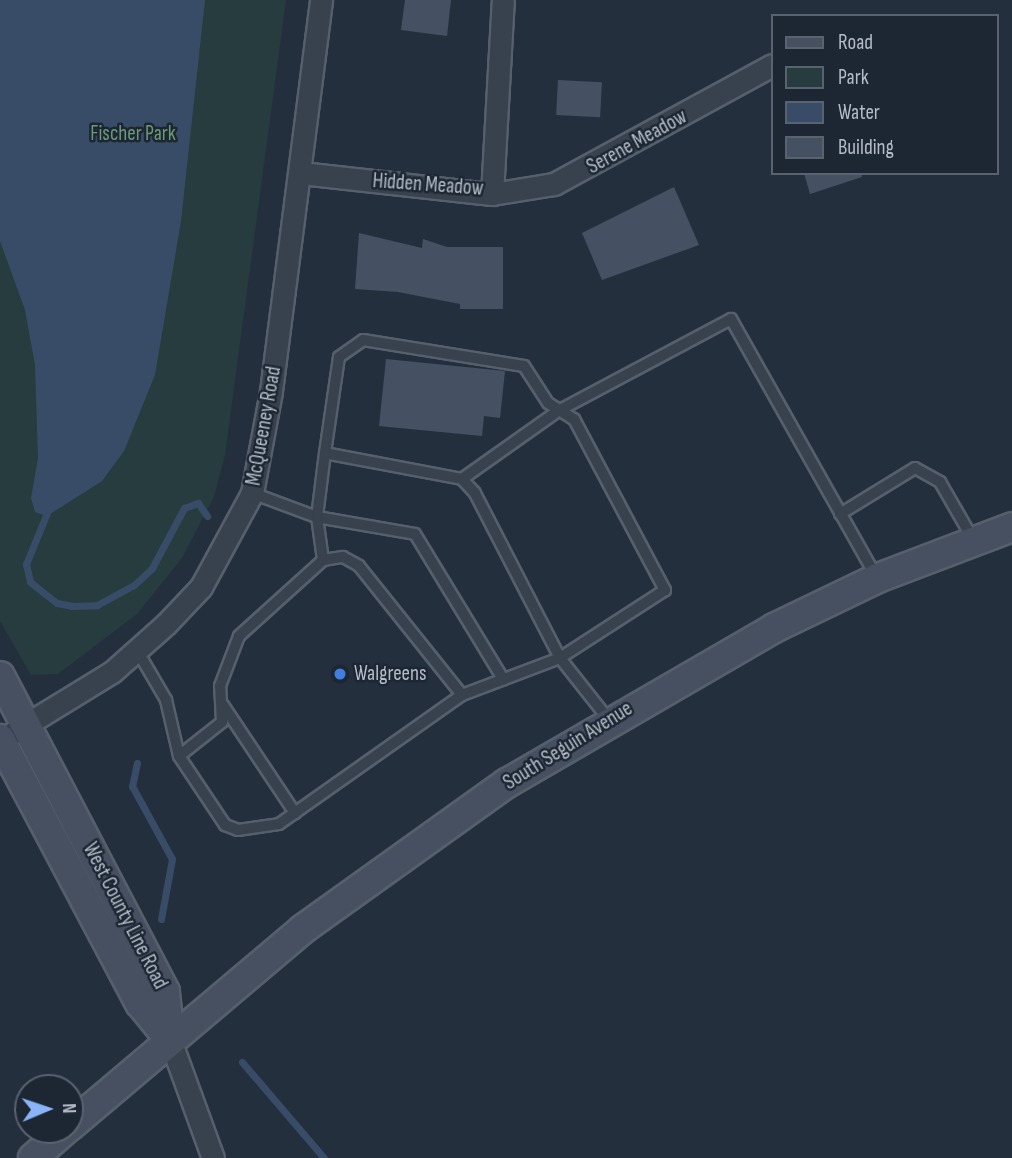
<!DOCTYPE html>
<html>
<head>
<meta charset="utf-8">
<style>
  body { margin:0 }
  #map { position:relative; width:1012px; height:1158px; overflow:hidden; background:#242f3e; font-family:"Sofia Sans Condensed",sans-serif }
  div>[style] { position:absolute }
  .green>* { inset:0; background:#263c3f }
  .water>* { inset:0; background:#394c67 }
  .stream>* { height:7px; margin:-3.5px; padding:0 3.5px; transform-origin:3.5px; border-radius:3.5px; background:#394c67 }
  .building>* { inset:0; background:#455162; transform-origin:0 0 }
  .roads { filter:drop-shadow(2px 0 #565f6c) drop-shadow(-2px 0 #565f6c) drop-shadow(0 2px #565f6c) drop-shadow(0 -2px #565f6c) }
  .lane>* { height:10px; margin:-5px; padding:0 5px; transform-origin:5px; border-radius:5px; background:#38414e }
  .street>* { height:21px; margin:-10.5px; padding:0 10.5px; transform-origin:10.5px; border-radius:10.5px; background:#38414e }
  .secondary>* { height:28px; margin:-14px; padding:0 14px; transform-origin:14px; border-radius:14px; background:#465061 }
  .dots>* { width:19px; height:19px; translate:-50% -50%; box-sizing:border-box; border:4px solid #1d2633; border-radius:50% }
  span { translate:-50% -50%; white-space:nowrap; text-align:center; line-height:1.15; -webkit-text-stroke:5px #1d2633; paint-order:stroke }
  .park-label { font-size:21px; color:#6b9a76 }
  .street-label { font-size:21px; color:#b4bcc9 }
  .poi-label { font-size:21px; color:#b4bcc9 }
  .left { translate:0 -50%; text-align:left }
  .legend { position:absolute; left:771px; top:14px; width:228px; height:161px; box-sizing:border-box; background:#1d2633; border:2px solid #59626f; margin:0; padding:9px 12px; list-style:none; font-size:21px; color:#b4bcc9 }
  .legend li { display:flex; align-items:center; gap:14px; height:35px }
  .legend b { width:35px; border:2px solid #59626f }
  .north { position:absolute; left:14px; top:1074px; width:70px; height:70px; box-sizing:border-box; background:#1d2633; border:2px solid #59626f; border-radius:50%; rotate:88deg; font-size:19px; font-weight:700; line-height:28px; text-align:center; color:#b4bcc9 }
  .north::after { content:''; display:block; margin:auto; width:24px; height:32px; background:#8ab4f8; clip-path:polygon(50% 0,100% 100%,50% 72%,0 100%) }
</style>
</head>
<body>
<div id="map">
  <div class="green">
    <div style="clip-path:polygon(0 0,286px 0,225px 455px,214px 497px,182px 558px,137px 614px,58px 674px,31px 675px,0 621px)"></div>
  </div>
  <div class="water">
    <div style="clip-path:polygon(0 0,205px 0,181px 221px,155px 375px,124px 451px,102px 481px,47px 516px,35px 512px,31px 498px,38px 458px,35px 365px,25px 310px,0 241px)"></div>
  </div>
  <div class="stream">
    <div style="left:49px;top:508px;width:61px;rotate:112.3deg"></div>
    <div style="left:26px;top:564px;width:18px;rotate:77deg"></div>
    <div style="left:30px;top:582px;width:34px;rotate:38deg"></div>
    <div style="left:57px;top:603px;width:16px;rotate:11deg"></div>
    <div style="left:73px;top:606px;width:24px;rotate:-2deg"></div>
    <div style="left:97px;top:605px;width:42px;rotate:-28.4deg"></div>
    <div style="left:134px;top:585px;width:25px;rotate:-43deg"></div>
    <div style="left:152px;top:568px;width:68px;rotate:-61.9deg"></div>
    <div style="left:184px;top:508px;width:15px;rotate:-20deg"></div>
    <div style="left:198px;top:503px;width:16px;rotate:55deg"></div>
    <div style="left:137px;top:763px;width:24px;rotate:102deg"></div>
    <div style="left:132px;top:786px;width:83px;rotate:61.3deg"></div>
    <div style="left:172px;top:859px;width:61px;rotate:100.4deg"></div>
    <div style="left:242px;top:1062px;width:126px;rotate:49.5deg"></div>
  </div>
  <div class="building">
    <div style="clip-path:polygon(405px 0,451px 0,447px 36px,401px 30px)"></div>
    <div style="left:558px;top:80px;width:44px;height:35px;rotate:3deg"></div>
    <div style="clip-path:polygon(804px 173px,861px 173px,862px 177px,810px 194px)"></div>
    <div style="clip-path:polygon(674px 187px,699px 245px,602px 280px,582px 233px)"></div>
    <div style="clip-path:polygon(359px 233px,422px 248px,423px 239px,447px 247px,503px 247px,503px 309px,460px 309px,460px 304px,398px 292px,355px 289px)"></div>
    <div style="clip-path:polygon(386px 359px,505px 371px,500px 418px,484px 416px,482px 436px,379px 426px)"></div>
  </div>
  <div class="roads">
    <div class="lane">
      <div style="left:462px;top:479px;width:118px;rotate:-35.3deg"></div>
      <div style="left:558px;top:411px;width:196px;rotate:-28deg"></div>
      <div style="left:731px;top:319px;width:295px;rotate:60.6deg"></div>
      <div style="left:252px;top:493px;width:69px;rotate:20.3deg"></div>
      <div style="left:317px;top:517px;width:99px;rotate:9.8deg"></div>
      <div style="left:415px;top:534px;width:170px;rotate:58.7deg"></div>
      <div style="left:840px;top:514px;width:88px;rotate:-31.5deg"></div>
      <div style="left:915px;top:468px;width:29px;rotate:29deg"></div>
      <div style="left:940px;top:482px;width:68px;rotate:60deg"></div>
      <div style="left:323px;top:560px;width:43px;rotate:-97.9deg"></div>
      <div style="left:317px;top:517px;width:64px;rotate:-82.9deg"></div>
      <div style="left:325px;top:453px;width:97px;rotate:-81.7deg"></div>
      <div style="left:339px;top:357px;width:29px;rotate:-35deg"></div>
      <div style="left:363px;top:340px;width:163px;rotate:9.2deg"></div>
      <div style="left:524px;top:366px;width:44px;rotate:57deg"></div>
      <div style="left:548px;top:403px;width:31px;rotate:32deg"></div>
      <div style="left:574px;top:419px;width:194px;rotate:62deg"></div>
      <div style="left:665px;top:590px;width:125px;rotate:147.1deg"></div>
      <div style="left:560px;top:658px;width:186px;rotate:-117.3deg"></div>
      <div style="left:475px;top:493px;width:19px;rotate:-133deg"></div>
      <div style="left:462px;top:479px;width:139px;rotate:-169.3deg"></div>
      <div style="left:138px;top:652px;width:56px;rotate:59.7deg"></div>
      <div style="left:166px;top:700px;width:57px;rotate:76.9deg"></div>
      <div style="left:179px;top:756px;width:83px;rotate:56.3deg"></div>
      <div style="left:225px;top:825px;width:14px;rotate:21deg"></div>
      <div style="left:238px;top:830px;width:41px;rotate:-8.3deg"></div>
      <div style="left:279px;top:824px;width:224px;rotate:-35.2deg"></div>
      <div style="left:462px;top:695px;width:105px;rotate:-20.7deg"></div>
      <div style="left:560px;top:658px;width:79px;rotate:51.7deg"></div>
      <div style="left:223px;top:705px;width:130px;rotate:56.3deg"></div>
      <div style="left:179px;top:756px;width:55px;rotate:-38.3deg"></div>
      <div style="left:222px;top:722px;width:36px;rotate:-93deg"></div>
      <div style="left:220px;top:686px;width:53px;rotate:-69.2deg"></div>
      <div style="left:239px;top:636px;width:113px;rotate:-42.1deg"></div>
      <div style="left:323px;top:560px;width:20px;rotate:-9deg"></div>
      <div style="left:343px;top:557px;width:18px;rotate:29deg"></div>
      <div style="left:359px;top:566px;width:165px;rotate:51.4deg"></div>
    </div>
    <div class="street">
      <div style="left:301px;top:173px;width:192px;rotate:6.3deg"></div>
      <div style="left:492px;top:194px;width:63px;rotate:-9.2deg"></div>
      <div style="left:554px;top:184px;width:248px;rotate:-28.6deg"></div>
      <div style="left:492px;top:194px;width:194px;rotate:-86.8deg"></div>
      <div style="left:14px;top:732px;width:115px;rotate:-31.5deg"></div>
      <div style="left:112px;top:672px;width:72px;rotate:-41.6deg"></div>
      <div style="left:166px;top:624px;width:51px;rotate:-46.6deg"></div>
      <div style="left:201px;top:587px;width:107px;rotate:-61.5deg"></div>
      <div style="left:252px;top:493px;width:104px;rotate:-79.4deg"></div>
      <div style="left:271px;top:391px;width:394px;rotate:-82.7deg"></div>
      <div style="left:170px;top:1040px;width:126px;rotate:70deg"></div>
    </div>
    <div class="secondary">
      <div style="left:0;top:676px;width:356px;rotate:62.4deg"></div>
      <div style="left:165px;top:992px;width:48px;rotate:84.1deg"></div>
      <div style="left:0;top:739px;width:299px;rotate:62.1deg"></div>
      <div style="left:140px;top:1003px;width:48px;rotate:51deg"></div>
      <div style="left:70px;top:1126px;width:305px;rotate:-40.2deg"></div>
      <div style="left:303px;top:929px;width:251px;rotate:-35.6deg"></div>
      <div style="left:507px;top:783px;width:309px;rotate:-30.1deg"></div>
      <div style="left:774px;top:628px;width:115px;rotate:-25.7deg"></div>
      <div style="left:878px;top:578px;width:143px;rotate:-20.8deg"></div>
      <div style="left:33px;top:1158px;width:43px;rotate:-41.2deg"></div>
    </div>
  </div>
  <div class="dots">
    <div style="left:340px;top:674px;background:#3f7fe0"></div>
  </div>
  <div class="park-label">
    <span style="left:133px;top:134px">Fischer Park</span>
  </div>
  <div class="street-label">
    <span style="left:637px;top:142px;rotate:-29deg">Serene Meadow</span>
    <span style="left:428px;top:185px;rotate:4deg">Hidden Meadow</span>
    <span style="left:264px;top:426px;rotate:-80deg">McQueeney Road</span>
    <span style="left:568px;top:746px;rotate:-32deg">South Seguin Avenue</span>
    <span style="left:125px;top:916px;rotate:63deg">West County Line Road</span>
  </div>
  <div class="poi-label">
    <span class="left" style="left:354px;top:674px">Walgreens</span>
  </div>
  <ul class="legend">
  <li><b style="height:9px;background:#465061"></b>Road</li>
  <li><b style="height:19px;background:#263c3f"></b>Park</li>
  <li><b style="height:19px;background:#394c67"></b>Water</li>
  <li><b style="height:19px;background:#455162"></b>Building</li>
  </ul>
  <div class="north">N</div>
</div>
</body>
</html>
